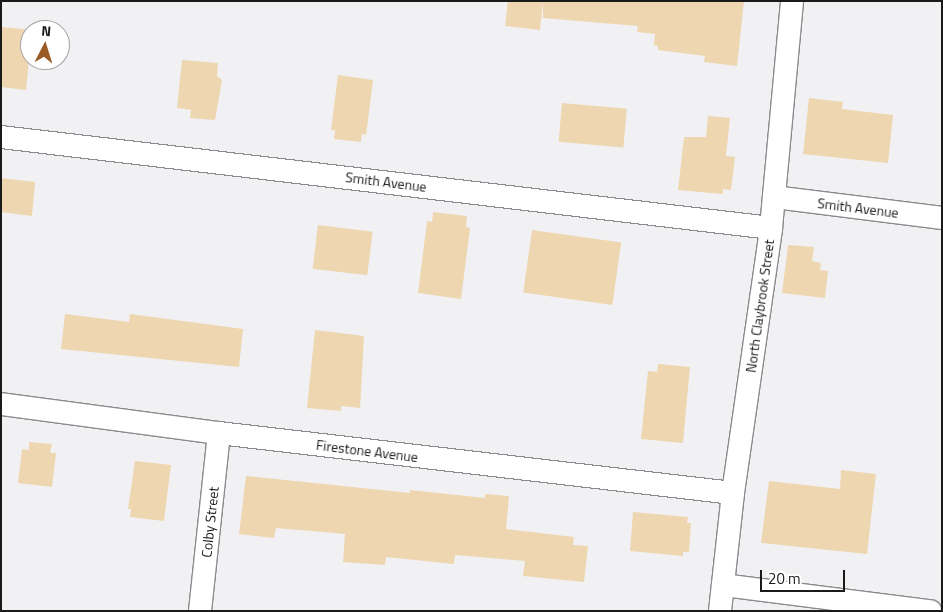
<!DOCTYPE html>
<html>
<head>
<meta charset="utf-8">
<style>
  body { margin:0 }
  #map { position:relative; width:943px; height:612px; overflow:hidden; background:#f1f1f3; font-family:"Titillium Web",sans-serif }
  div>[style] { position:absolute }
  .building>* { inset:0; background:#eed6b0; transform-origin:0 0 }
  .roads { filter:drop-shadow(1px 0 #8a8a8c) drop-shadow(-1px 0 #8a8a8c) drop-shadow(0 1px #8a8a8c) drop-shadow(0 -1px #8a8a8c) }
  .street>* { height:22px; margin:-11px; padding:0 11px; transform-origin:11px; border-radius:11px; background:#fff }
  span { translate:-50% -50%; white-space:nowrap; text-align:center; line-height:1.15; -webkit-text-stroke:4px #fff; paint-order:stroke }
  .street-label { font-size:14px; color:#1a1a1b }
  .frame { position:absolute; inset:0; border:2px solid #1a1a1b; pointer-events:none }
  .north { position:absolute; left:20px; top:20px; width:50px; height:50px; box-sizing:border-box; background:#fff; border:1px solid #a3a3a4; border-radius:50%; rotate:5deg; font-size:14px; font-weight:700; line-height:20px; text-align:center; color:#1a1a1b }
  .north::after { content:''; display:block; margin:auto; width:18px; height:22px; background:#9a5a23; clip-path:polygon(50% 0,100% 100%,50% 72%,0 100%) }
  .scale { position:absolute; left:760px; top:570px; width:85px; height:22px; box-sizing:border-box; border:2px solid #1a1a1b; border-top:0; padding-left:6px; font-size:15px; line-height:18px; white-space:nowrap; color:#1a1a1b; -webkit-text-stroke:4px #fff; paint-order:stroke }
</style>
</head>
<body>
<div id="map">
  <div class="building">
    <div style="clip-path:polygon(508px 1px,543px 1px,540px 30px,505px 26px)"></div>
    <div style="clip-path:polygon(543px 1px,744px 1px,737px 66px,704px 62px,705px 56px,658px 50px,658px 46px,654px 45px,655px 34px,637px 32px,638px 26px,543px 18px)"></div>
    <div style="clip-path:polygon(1px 27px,32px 30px,26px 90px,1px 87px)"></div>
    <div style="clip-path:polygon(182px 60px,218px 63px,217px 76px,222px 80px,215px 120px,190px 118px,191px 110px,177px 108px)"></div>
    <div style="clip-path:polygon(338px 75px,373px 80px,366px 135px,362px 134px,361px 142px,334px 139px,335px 130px,331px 130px)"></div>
    <div style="clip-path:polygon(809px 98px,843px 102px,842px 109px,893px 115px,888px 163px,803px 154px)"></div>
    <div style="left:562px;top:103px;width:65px;height:39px;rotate:5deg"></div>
    <div style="clip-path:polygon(708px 116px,730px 118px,726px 156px,735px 157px,731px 190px,723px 189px,723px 194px,678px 190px,684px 137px,706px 137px)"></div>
    <div style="clip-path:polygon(1px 178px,35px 182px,32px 216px,1px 212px)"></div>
    <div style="clip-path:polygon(433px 212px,467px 216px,466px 227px,470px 228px,461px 299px,418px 293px,427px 221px,432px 222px)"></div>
    <div style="left:318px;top:225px;width:55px;height:44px;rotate:7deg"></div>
    <div style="left:532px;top:230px;width:90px;height:63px;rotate:8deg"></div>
    <div style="clip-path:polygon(788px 245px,814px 247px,812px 261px,821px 263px,820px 270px,828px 271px,825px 298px,782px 293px)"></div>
    <div style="clip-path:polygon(65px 314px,129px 322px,130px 314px,243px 329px,239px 367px,61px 349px)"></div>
    <div style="clip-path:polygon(315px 330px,364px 336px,360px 408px,341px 406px,341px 411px,307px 408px)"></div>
    <div style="clip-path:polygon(658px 364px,690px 367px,683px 443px,641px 439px,648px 371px,657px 372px)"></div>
    <div style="clip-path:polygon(29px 442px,52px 444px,50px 453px,56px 453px,52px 487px,18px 483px,22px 449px,29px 450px)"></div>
    <div style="clip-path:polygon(135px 461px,171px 465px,164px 521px,130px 517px,131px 509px,128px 509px)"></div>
    <div style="clip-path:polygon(841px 470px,876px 474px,867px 554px,761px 543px,769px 481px,840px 489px)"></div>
    <div style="clip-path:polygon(246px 476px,410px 493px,410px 490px,485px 498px,485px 494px,509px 496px,506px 529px,574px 537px,573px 545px,588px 546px,584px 582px,523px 576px,525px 561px,455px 555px,454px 564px,386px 557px,385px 565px,343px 562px,345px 534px,276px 528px,274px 538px,239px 534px)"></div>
    <div style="clip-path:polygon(633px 512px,688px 517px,687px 523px,691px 523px,689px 552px,683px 552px,683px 556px,630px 551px)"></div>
  </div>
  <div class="roads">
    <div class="street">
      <div style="left:1px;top:137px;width:775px;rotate:6.74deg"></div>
      <div style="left:774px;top:197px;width:169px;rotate:7.1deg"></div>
      <div style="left:1px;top:404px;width:220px;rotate:7.6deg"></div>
      <div style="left:219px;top:433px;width:517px;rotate:6.66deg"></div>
      <div style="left:723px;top:585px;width:209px;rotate:7.2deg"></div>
      <div style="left:200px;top:611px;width:179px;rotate:-83.9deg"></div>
      <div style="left:720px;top:611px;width:119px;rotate:-83.7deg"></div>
      <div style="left:733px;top:493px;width:268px;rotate:-81.8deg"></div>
      <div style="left:771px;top:228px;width:228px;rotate:-84.7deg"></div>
    </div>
  </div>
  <div class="street-label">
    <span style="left:386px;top:182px;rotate:7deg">Smith Avenue</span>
    <span style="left:858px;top:208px;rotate:7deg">Smith Avenue</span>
    <span style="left:760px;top:306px;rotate:-82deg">North Claybrook Street</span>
    <span style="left:367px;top:451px;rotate:7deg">Firestone Avenue</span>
    <span style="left:210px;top:522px;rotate:-84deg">Colby Street</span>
  </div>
  <div class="frame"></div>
  <div class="north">N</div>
  <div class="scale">20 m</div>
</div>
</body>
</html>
